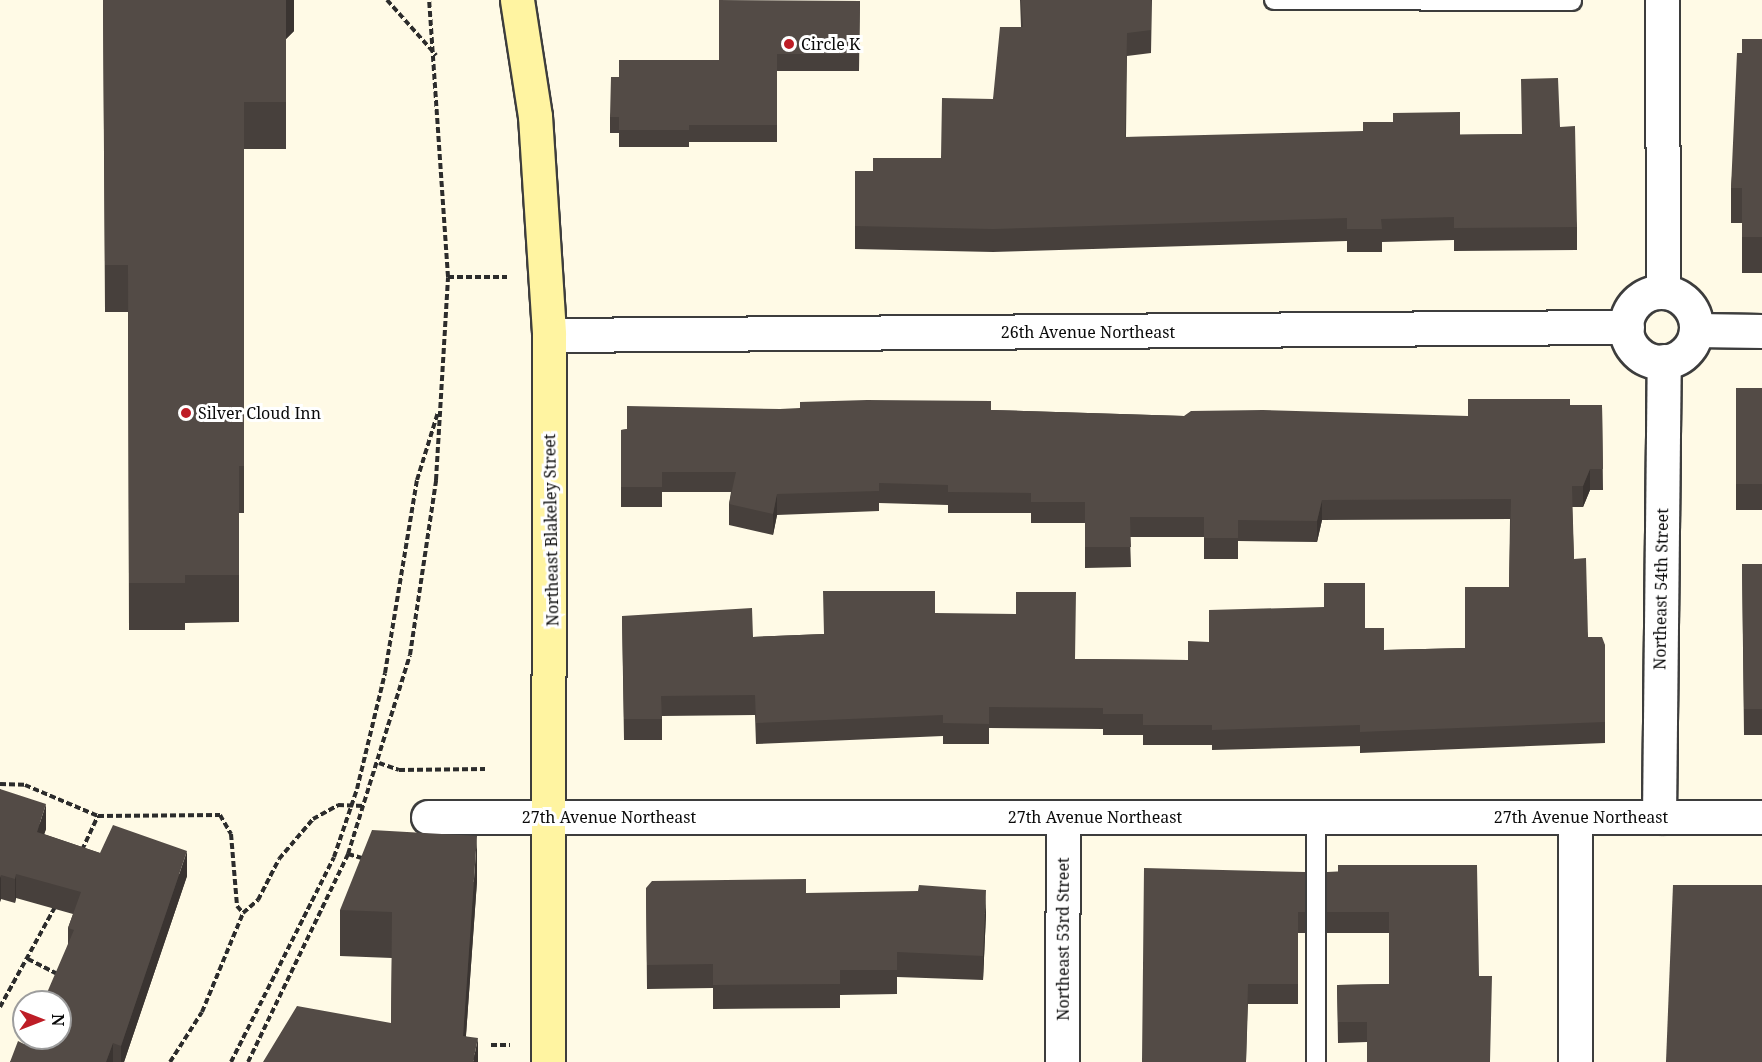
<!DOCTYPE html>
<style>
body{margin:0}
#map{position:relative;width:1762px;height:1062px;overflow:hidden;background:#fffae6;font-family:"Noto Serif",serif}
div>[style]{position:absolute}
.path>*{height:4px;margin-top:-2px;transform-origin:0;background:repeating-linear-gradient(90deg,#2c2c2c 0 6px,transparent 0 9px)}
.roads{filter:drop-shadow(2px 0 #3d3d3d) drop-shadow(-2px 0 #3d3d3d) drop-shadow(0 2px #3d3d3d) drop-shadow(0 -2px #3d3d3d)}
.lane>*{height:18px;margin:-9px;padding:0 9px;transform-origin:9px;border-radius:9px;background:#fff}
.street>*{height:33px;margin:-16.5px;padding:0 16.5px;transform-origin:16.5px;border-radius:16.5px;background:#fff}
.street>.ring{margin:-16.5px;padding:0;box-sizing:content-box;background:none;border:33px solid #fff;border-radius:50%}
.secondary>*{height:33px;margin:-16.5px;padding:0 16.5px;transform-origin:16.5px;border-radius:16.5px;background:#fff4a1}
.wall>*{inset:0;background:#47403c}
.shaded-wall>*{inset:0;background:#3a3431}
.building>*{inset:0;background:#534b46}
.dots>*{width:16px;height:16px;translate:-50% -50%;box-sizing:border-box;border:3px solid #fff;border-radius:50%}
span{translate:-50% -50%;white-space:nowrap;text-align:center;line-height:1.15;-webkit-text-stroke:6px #fff;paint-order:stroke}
.poi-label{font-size:16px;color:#0a0a0a}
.left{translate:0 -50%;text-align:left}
.street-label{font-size:16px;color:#0a0a0a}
.north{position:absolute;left:12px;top:990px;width:60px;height:60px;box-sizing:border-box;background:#fff;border:2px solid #9d9d9d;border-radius:50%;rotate:90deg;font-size:16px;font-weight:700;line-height:24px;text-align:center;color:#0a0a0a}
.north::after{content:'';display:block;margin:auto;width:21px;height:27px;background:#be1d26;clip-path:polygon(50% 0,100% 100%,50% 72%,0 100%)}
</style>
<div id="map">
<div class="path">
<i style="left:387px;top:0;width:74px;rotate:48.3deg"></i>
<i style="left:448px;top:277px;width:59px"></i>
<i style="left:379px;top:763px;width:21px;rotate:19deg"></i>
<i style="left:399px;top:770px;width:86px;rotate:-0.7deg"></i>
<i style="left:0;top:784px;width:25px;rotate:2deg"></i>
<i style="left:25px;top:785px;width:79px;rotate:23deg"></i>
<i style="left:82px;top:850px;width:38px;rotate:-65deg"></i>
<i style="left:98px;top:816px;width:122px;rotate:-0.5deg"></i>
<i style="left:220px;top:815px;width:22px;rotate:60deg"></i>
<i style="left:231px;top:834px;width:72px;rotate:85.2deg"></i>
<i style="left:237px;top:906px;width:9px;rotate:49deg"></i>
<i style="left:243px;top:913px;width:20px;rotate:-41deg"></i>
<i style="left:258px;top:900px;width:46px;rotate:-62.9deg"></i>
<i style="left:279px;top:859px;width:52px;rotate:-49.6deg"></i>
<i style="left:313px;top:819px;width:29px;rotate:-29deg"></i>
<i style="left:338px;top:805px;width:26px;rotate:2deg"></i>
<i style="left:348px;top:854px;width:18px;rotate:16deg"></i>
<i style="left:28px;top:959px;width:35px;rotate:27deg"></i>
<i style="left:0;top:1007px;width:116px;rotate:-61.2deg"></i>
<i style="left:491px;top:1045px;width:19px"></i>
<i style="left:170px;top:1062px;width:59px;rotate:-57.4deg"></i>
<i style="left:202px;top:1012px;width:107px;rotate:-67.5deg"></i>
<i style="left:231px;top:1062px;width:229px;rotate:-63.3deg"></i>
<i style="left:334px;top:857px;width:72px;rotate:-71.3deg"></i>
<i style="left:357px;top:789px;width:119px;rotate:-76.4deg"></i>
<i style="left:385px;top:673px;width:196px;rotate:-80.6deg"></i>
<i style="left:417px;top:480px;width:71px;rotate:-72.8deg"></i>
<i style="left:248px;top:1062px;width:231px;rotate:-64.3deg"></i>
<i style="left:348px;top:854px;width:208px;rotate:-72.7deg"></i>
<i style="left:410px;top:655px;width:177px;rotate:-81.5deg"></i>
<i style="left:436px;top:480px;width:203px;rotate:-86.6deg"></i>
<i style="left:448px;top:277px;width:278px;rotate:-93.9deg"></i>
</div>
<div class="roads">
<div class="lane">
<i style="left:1274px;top:0;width:298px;rotate:0.2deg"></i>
<i style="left:1316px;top:1062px;width:245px;rotate:-90deg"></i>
</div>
<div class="street">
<i style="left:1662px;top:0;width:292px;rotate:89.8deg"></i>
<i class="ring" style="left:1626px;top:292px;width:37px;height:37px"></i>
<i style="left:1696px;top:330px;width:66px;rotate:0.9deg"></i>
<i style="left:549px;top:335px;width:1078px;rotate:-0.43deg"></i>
<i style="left:428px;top:817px;width:1334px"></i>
<i style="left:1659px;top:817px;width:456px;rotate:-89.4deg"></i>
<i style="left:1062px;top:1062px;width:245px;rotate:-89.8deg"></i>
<i style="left:1575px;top:1062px;width:245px;rotate:-90deg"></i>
</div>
<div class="secondary">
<i style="left:517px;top:0;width:117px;rotate:81.2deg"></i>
<i style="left:535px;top:116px;width:219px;rotate:86.3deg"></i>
<i style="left:549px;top:335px;width:727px;rotate:90.08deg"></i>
</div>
</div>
<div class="wall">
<i style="clip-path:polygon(103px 0,294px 0,294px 31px,286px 39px,286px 149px,244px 149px,244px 513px,239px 513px,239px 622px,185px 623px,185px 630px,129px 630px,128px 312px,105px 312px)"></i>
<i style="clip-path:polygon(1020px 0,1152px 0,1151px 53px,1127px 56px,1126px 137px,1522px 134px,1560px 127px,1577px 227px,1577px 250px,1454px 251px,1454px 240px,1382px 242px,1382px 252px,1347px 252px,1347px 241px,993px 252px,855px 249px,855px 171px,873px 171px,941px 158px,993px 99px,1021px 27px)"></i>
<i style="clip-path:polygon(793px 1px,860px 1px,859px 71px,777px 71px,777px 142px,689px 142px,689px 147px,619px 147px,619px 133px,610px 133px,610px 117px,619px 77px,719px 60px)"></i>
<i style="clip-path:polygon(1762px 39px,1762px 273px,1742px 273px,1742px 223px,1731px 223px,1731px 188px,1742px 53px)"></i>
<i style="clip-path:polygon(1736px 388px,1762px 388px,1762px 510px,1736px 510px)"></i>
<i style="clip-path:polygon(1570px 405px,1602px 405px,1603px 490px,1590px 490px,1583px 507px,1572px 507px,1574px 559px,1588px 637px,1605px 645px,1605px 743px,1360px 753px,1360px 746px,1212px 750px,1212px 745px,1143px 745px,1143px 735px,1103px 735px,1103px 729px,989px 728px,989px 744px,943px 744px,943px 736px,756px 744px,755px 715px,662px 716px,662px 740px,624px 740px,622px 616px,753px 637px,824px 634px,935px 613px,1075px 659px,1188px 660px,1209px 642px,1365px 628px,1384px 650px,1465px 648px,1509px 587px,1510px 519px,1322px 520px,1317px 542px,1238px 541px,1238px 559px,1204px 559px,1204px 537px,1130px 537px,1131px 567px,1085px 568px,1085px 523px,1031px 523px,1031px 513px,948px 513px,948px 505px,879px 503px,879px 511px,777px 515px,773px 535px,729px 525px,729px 504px,731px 492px,662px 492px,662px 507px,621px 507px,621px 430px,780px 409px,991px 410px,1184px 416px,1468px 416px)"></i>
<i style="clip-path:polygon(1742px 564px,1762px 564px,1762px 744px,1762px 735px,1744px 735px)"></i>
<i style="clip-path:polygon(0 789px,46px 829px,44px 834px,100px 853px,187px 876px,124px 1062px,10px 1062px,24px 1044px,60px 1038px,68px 944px,68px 928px,73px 914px,16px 898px,15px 903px,1px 899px,0 902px)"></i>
<i style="clip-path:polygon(1477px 865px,1367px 1042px,1338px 1043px,1337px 985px,1389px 984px,1389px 933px,1327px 933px,1327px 872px)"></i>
<i style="clip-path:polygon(1305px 872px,1305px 933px,1298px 933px,1298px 1004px,1248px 1004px,1246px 1062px,1142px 1062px)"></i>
<i style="clip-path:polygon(477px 881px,466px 1036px,478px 1062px,391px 1023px,392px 958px,340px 956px,340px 910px)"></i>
<i style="clip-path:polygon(646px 888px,806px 893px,986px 914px,983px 980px,897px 977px,897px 994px,840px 995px,840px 1008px,713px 1009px,713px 988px,647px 989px)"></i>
</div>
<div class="shaded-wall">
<i style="clip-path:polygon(286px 0,294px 0,294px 31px,286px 39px)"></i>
<i style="clip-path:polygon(1590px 469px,1590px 490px,1583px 507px,1583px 486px)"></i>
<i style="clip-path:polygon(777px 494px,777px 515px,773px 535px,773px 514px)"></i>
<i style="clip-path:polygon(1322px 500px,1322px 520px,1317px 542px,1317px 521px)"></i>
<i style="clip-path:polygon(46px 804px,46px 829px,37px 856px,37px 832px)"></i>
<i style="clip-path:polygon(477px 836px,477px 881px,464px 1062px,463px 1036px)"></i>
<i style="clip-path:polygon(187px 851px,187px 876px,124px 1062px,121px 1062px,121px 1046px)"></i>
<i style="clip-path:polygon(16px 874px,16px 898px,15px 903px,15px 879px)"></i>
<i style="clip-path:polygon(1px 875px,1px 899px,0 902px,0 878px)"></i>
<i style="clip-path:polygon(986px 890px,986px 914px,983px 980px,983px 956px)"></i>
<i style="clip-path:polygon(478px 1038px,478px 1062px,473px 1062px)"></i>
<i style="clip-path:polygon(113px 1043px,113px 1062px,106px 1062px)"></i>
</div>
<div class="building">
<i style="clip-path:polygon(103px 0,286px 0,286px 102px,244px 102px,244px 466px,239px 466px,239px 575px,185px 575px,185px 583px,129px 583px,128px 265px,105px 265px)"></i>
<i style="clip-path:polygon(719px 0,860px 1px,859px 54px,777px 54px,777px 125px,689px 125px,689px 130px,619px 130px,619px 117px,610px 117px,611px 77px,619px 77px,619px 60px,719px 60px)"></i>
<i style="clip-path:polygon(1021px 0,1151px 0,1151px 30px,1127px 33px,1125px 137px,1363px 131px,1363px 122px,1393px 122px,1393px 113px,1460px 112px,1460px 135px,1522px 134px,1521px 79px,1558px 78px,1560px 127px,1575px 126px,1577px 227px,1454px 228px,1454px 217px,1381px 219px,1382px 229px,1347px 229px,1347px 218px,993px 229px,855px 226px,855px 171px,873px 171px,873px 158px,941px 158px,942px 98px,993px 99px,1000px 27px,1023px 27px)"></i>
<i style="clip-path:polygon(1742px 39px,1762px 39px,1762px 237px,1742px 237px,1742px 188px,1731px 188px,1737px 53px,1742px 53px)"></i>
<i style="clip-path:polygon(1736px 388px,1762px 388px,1762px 484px,1736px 484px)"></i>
<i style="clip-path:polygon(1468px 399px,1570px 399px,1570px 405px,1602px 405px,1603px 469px,1590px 469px,1583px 486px,1572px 486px,1574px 559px,1586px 558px,1588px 637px,1602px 637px,1605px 645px,1605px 722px,1360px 732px,1360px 725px,1212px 730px,1212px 725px,1143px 725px,1143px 714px,1103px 714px,1103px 708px,989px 707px,989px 724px,943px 723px,943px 715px,756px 723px,755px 695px,661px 696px,662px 719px,624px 719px,622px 616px,752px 608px,753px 637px,824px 634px,823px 591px,935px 591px,935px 613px,1016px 614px,1016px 592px,1076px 592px,1075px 659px,1188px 660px,1188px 641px,1209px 642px,1209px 610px,1324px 607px,1324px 583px,1365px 583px,1365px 628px,1384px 628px,1384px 650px,1465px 648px,1465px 587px,1509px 587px,1511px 499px,1322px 500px,1317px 521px,1238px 520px,1238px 538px,1204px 538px,1204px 517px,1130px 517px,1131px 547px,1085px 547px,1085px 502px,1031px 502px,1031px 493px,948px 492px,948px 485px,879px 483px,879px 491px,777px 494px,773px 514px,729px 504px,736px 472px,662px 472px,662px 487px,621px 487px,621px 430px,627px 429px,627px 406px,780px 409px,800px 408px,800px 402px,867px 400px,991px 401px,991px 410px,1184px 416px,1191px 411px,1263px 410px,1468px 416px)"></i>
<i style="clip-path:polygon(1742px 564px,1762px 564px,1762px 718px,1762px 709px,1744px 709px)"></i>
<i style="clip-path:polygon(0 789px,46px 804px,37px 832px,100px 853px,113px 825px,187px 851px,121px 1046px,113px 1043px,106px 1062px,10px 1062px,18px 1041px,24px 1044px,27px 1038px,60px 1038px,60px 1002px,43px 1002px,74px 930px,68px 928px,81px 892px,16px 874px,15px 879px,1px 875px,0 878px)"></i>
<i style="clip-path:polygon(372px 830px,477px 836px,463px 1036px,478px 1038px,473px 1062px,263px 1062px,297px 1006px,391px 1023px,392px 912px,340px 910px)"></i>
<i style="clip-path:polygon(1338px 865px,1477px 865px,1479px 976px,1492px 976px,1490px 1062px,1367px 1062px,1367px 1022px,1338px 1022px,1337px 985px,1389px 984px,1389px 912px,1327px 912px,1327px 872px,1338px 872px)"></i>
<i style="clip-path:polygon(1144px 868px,1305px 872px,1305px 912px,1298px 912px,1298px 984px,1248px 984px,1246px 1062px,1142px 1062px)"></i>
<i style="clip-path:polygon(806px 879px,806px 893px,918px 891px,919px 885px,986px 890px,983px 956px,897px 952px,897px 970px,840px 970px,840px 984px,713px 985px,713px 964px,647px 965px,646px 888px,652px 881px)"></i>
<i style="clip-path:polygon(1673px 885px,1762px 885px,1762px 1062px,1666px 1062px)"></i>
</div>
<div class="dots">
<i style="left:789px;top:44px;background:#be1d26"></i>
<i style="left:186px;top:413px;background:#be1d26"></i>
</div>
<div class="poi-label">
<span class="left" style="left:801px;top:44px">Circle K</span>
<span class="left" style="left:198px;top:413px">Silver Cloud Inn</span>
</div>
<div class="street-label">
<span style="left:1088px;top:332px">26th Avenue Northeast</span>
<span style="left:551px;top:530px;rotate:-91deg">Northeast Blakeley Street</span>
<span style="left:1661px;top:589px;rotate:-89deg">Northeast 54th Street</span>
<span style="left:609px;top:817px">27th Avenue Northeast</span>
<span style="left:1095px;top:817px">27th Avenue Northeast</span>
<span style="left:1581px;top:817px">27th Avenue Northeast</span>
<span style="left:1063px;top:939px;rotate:-90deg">Northeast 53rd Street</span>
</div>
<div class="north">N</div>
</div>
